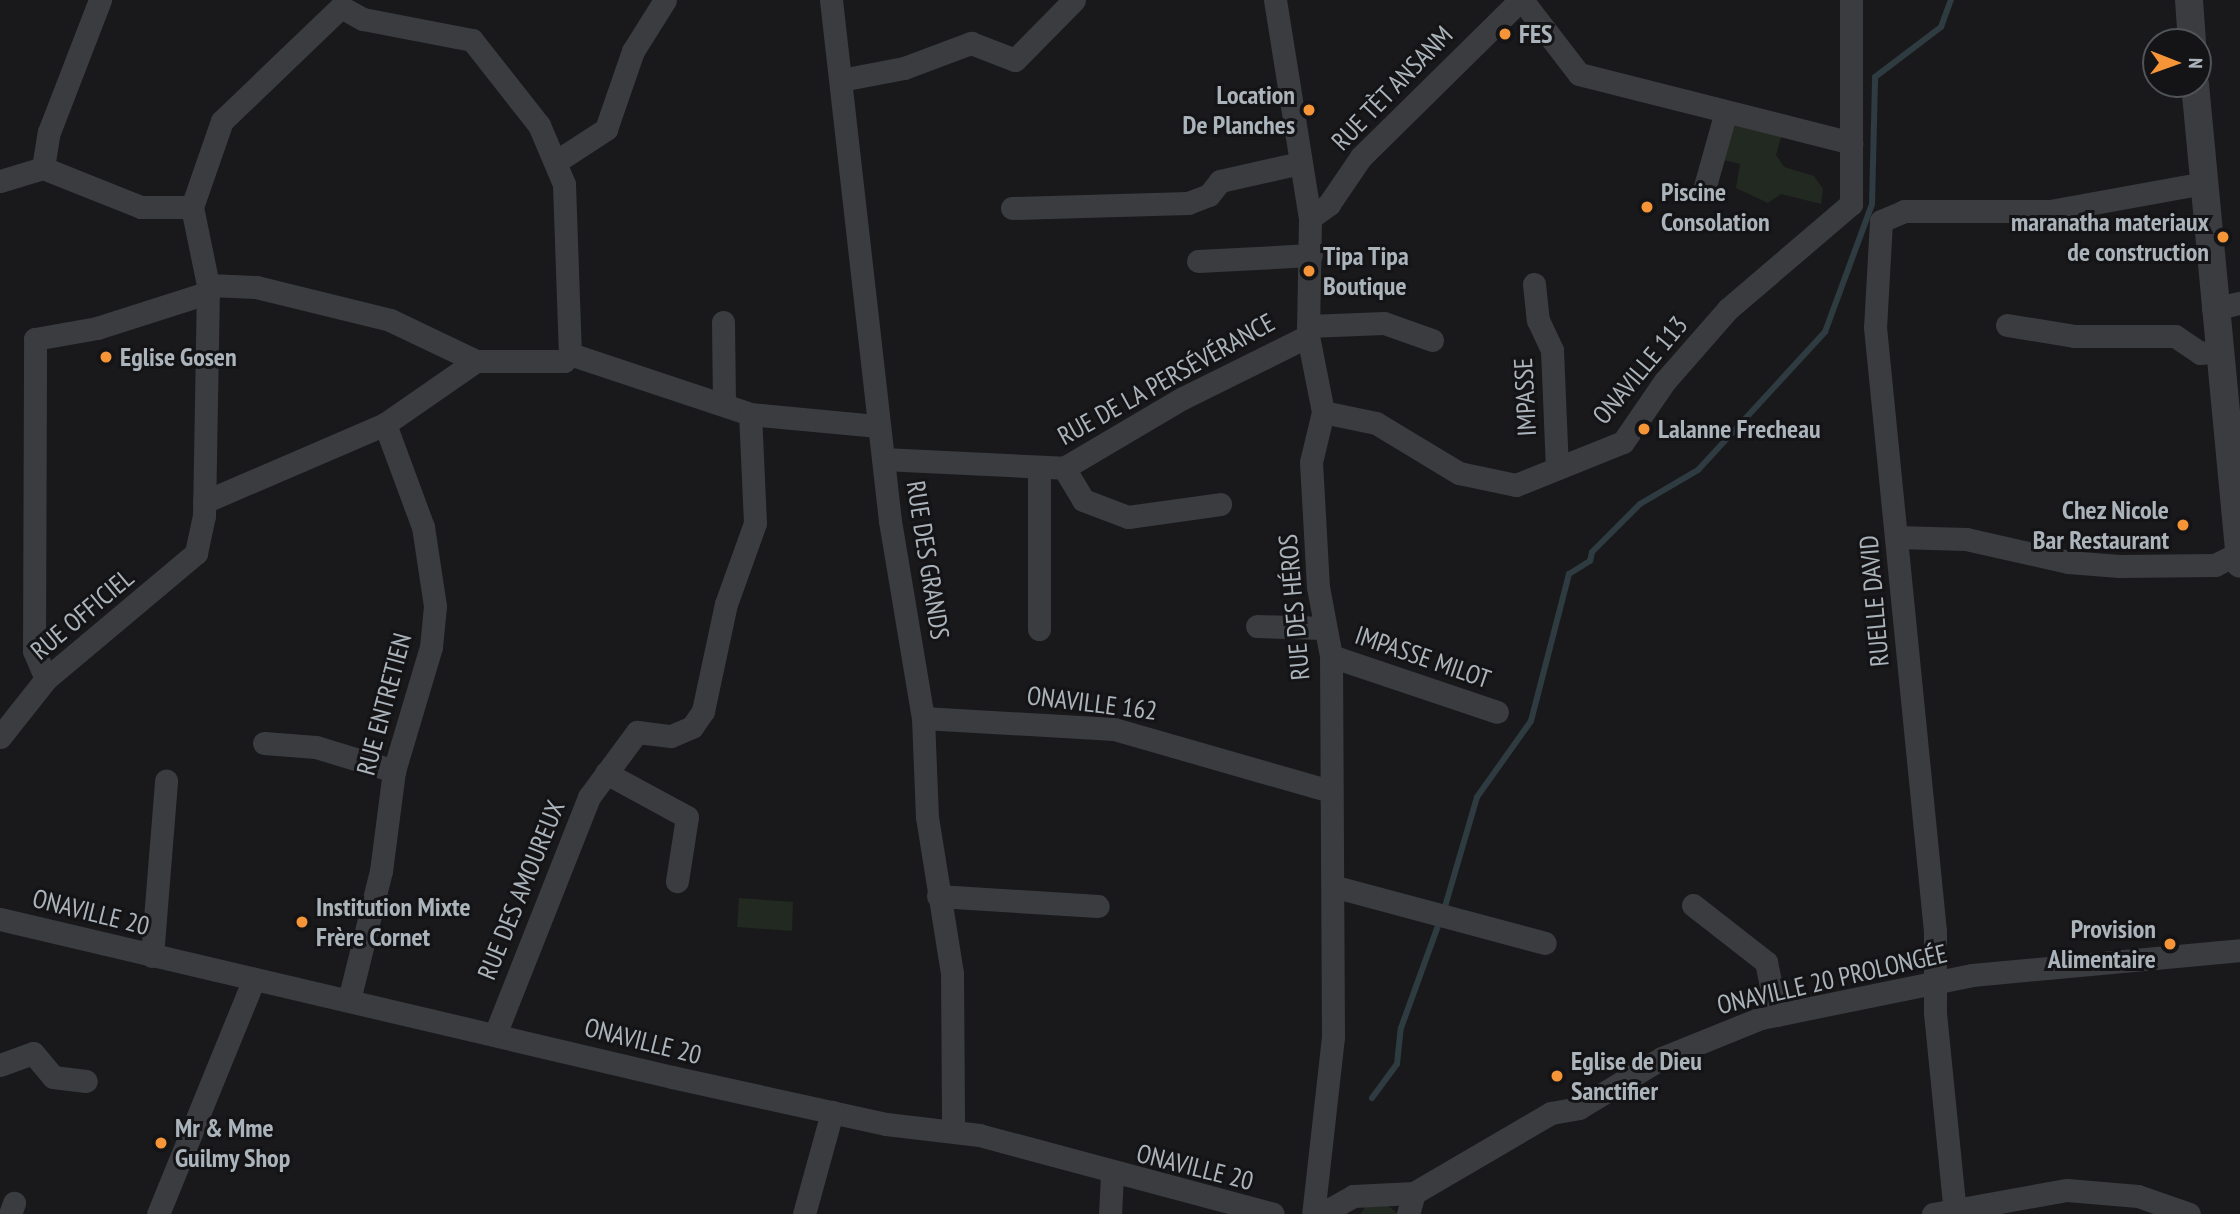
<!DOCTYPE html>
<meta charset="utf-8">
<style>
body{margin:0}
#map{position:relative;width:2240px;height:1214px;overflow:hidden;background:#19191b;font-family:"PT Sans Narrow",sans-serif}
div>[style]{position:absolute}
.green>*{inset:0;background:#212920}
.stream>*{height:6px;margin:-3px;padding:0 3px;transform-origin:3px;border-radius:3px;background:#2e3b40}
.minor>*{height:23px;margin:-11.5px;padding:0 11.5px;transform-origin:11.5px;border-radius:11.5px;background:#3a3c40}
.tertiary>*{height:28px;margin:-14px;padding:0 14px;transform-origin:14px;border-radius:14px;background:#3a3c40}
.dots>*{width:19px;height:19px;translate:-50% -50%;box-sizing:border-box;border:4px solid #141416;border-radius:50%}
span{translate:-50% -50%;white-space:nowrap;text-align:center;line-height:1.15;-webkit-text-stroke:6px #141416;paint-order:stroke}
.poi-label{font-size:26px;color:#abb3bb;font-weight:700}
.left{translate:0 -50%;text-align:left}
.right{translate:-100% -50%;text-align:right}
.street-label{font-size:26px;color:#abb3bb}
.north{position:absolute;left:2142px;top:28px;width:70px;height:70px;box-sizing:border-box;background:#141416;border:2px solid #505458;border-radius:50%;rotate:91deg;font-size:19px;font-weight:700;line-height:28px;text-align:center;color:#abb3bb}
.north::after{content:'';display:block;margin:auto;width:24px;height:32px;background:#f59537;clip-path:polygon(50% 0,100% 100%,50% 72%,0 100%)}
</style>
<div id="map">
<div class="green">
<i style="clip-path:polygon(1731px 122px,1782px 134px,1776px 155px,1784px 167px,1814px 176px,1823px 189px,1821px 204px,1781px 194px,1768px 203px,1736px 188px,1740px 164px,1716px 158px)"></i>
<i style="clip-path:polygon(739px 898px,793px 902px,792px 931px,737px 927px)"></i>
<i style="clip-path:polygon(1384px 1202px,1398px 1214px,1360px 1214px,1366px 1206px)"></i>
</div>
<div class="stream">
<i style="left:1444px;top:910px;width:118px;rotate:-73.7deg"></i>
<i style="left:1477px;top:797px;width:93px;rotate:-54.6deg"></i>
<i style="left:1531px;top:721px;width:152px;rotate:-75.5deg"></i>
<i style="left:1569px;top:574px;width:25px;rotate:-32deg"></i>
<i style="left:1590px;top:561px;width:9px;rotate:-77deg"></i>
<i style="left:1592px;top:552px;width:68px;rotate:-45deg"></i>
<i style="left:1640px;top:504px;width:67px;rotate:-30.4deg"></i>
<i style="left:1698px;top:470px;width:188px;rotate:-47.4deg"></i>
<i style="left:1825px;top:332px;width:136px;rotate:-69.8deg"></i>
<i style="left:1872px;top:204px;width:127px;rotate:-88.6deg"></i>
<i style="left:1875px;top:77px;width:83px;rotate:-37.1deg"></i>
<i style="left:1941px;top:27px;width:29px;rotate:-70deg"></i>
<i style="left:1372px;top:1098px;width:42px;rotate:-53.7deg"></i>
<i style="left:1397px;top:1064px;width:36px;rotate:-84deg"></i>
<i style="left:1401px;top:1028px;width:115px;rotate:-70.1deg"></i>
</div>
<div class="minor">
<i style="left:831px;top:0;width:524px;rotate:83.54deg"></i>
<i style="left:890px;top:521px;width:200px;rotate:80.5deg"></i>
<i style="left:923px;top:718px;width:99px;rotate:87.7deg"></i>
<i style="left:927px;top:817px;width:158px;rotate:80.9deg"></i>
<i style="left:952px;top:973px;width:157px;rotate:89.6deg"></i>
<i style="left:1275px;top:0;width:221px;rotate:80.9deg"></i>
<i style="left:1310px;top:218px;width:118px;rotate:91deg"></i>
<i style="left:1308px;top:336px;width:77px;rotate:78.8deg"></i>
<i style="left:1323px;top:412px;width:51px;rotate:103.5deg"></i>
<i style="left:1311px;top:462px;width:125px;rotate:86.8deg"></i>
<i style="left:1318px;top:587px;width:70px;rotate:79.3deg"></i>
<i style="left:1331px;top:656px;width:381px;rotate:89.7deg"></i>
<i style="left:1333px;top:1037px;width:178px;rotate:96.4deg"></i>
<i style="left:1522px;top:0;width:93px;rotate:52.4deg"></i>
<i style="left:1579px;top:74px;width:281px;rotate:14.2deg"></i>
<i style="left:841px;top:80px;width:64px;rotate:-10.8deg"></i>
<i style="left:904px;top:68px;width:72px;rotate:-20.5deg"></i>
<i style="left:971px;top:43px;width:47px;rotate:21.1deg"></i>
<i style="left:1015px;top:60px;width:84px;rotate:-45.5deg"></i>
<i style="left:557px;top:161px;width:59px;rotate:-33.1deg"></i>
<i style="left:606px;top:129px;width:83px;rotate:-70.9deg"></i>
<i style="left:633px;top:51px;width:60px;rotate:-57.9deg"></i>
<i style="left:43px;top:168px;width:36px;rotate:-81deg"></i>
<i style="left:49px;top:132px;width:142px;rotate:-68.9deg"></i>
<i style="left:0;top:181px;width:45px;rotate:-16.8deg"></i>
<i style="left:43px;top:168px;width:105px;rotate:21.7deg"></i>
<i style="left:141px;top:207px;width:51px"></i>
<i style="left:1705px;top:186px;width:74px;rotate:-74.3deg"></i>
<i style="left:1012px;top:208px;width:176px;rotate:-1.6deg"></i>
<i style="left:1188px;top:203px;width:22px;rotate:-21deg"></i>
<i style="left:1209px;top:195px;width:18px;rotate:-52deg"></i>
<i style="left:1220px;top:181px;width:82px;rotate:-12.7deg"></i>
<i style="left:1310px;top:218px;width:24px;rotate:-36deg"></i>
<i style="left:1329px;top:204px;width:57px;rotate:-55.8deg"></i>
<i style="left:1361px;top:157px;width:223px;rotate:-44.6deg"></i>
<i style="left:1881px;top:221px;width:106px;rotate:93.2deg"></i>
<i style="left:1875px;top:327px;width:607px;rotate:84.33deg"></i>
<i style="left:1935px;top:931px;width:82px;rotate:90deg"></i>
<i style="left:1935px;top:1013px;width:202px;rotate:84.3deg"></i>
<i style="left:1881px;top:221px;width:25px;rotate:-23deg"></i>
<i style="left:1904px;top:211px;width:146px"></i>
<i style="left:2050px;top:211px;width:151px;rotate:-10.3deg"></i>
<i style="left:1198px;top:261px;width:113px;rotate:-3deg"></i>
<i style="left:1534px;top:284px;width:36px;rotate:84deg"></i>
<i style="left:1538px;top:320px;width:33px;rotate:65deg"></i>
<i style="left:1552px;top:350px;width:118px;rotate:87.6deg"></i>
<i style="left:208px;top:285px;width:48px;rotate:2.4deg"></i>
<i style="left:256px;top:287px;width:138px;rotate:13.8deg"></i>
<i style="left:390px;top:320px;width:95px;rotate:25.5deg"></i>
<i style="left:2213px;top:309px;width:28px;rotate:-13deg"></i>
<i style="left:723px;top:322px;width:78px;rotate:89.3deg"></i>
<i style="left:2007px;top:325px;width:69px;rotate:9.2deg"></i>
<i style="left:2075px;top:336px;width:100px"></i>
<i style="left:2175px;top:336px;width:30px;rotate:34deg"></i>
<i style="left:2200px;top:353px;width:19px;rotate:-6deg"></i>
<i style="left:1308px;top:326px;width:76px;rotate:-2.3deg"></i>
<i style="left:1384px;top:323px;width:51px;rotate:19.5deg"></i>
<i style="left:1323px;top:412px;width:54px;rotate:11.7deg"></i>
<i style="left:1376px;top:423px;width:97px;rotate:31.1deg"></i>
<i style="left:1459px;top:473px;width:58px;rotate:11.9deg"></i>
<i style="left:1516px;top:485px;width:115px;rotate:-21.9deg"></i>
<i style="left:1623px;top:442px;width:74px;rotate:-55.5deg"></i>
<i style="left:1665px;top:381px;width:96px;rotate:-48.8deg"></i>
<i style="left:1728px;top:309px;width:162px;rotate:-40.5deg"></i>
<i style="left:1851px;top:204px;width:204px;rotate:-90deg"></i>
<i style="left:883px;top:459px;width:181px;rotate:2.8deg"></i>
<i style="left:1064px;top:468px;width:138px;rotate:-30.5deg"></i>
<i style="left:1183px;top:398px;width:140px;rotate:-26.4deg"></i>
<i style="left:1064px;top:468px;width:37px;rotate:59deg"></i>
<i style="left:1083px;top:500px;width:48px;rotate:20.7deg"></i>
<i style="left:1128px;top:517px;width:93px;rotate:-8deg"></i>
<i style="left:204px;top:502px;width:197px;rotate:-23.3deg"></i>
<i style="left:385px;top:424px;width:111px;rotate:-34.7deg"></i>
<i style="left:476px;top:361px;width:88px"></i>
<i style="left:564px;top:361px;width:9px;rotate:-49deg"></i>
<i style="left:1897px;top:537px;width:69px;rotate:1.7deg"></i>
<i style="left:1966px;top:539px;width:105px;rotate:12.7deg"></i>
<i style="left:2068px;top:562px;width:51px;rotate:4.5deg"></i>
<i style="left:2119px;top:566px;width:96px;rotate:-0.6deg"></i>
<i style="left:2215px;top:565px;width:27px;rotate:-27deg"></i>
<i style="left:1257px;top:626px;width:67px;rotate:1.7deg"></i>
<i style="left:1039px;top:629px;width:162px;rotate:-90deg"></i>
<i style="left:1331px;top:656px;width:175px;rotate:18.6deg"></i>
<i style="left:46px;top:679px;width:30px;rotate:-113deg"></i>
<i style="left:34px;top:651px;width:312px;rotate:-89.8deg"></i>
<i style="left:35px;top:339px;width:63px;rotate:-10.1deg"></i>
<i style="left:97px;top:328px;width:115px;rotate:-17.7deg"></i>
<i style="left:923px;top:718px;width:191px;rotate:3.3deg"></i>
<i style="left:1114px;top:729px;width:225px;rotate:16deg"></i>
<i style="left:0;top:737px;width:74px;rotate:-51.6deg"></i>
<i style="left:46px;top:679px;width:196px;rotate:-40deg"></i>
<i style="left:196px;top:553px;width:38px;rotate:-78deg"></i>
<i style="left:204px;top:516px;width:231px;rotate:-89deg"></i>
<i style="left:208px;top:285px;width:80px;rotate:-101.6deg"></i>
<i style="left:192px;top:207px;width:91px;rotate:-70.8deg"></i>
<i style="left:222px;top:121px;width:165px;rotate:-43.8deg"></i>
<i style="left:341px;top:7px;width:25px;rotate:29deg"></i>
<i style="left:363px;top:19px;width:111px;rotate:10.9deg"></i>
<i style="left:472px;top:40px;width:108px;rotate:51.8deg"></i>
<i style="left:539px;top:125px;width:64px;rotate:67deg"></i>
<i style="left:564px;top:184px;width:170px;rotate:88deg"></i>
<i style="left:570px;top:354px;width:190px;rotate:18.4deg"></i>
<i style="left:750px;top:414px;width:129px;rotate:5.4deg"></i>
<i style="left:264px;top:743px;width:52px;rotate:4.4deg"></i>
<i style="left:316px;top:747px;width:82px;rotate:17.1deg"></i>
<i style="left:606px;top:773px;width:92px;rotate:28.5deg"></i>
<i style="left:687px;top:817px;width:65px;rotate:98.9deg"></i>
<i style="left:1336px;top:887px;width:216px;rotate:15deg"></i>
<i style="left:938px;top:896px;width:160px;rotate:3.6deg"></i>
<i style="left:1693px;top:905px;width:93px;rotate:38deg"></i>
<i style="left:1766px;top:962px;width:54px;rotate:78.3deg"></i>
<i style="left:0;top:919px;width:690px;rotate:13.23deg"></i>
<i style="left:672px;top:1077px;width:219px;rotate:12.4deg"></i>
<i style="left:886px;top:1124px;width:94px;rotate:6.7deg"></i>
<i style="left:979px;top:1135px;width:304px;rotate:15deg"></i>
<i style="left:152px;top:956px;width:176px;rotate:-85.4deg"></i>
<i style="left:349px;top:1000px;width:133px;rotate:-76.1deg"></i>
<i style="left:381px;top:871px;width:101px;rotate:-82.6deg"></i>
<i style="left:394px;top:771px;width:129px;rotate:-73.4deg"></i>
<i style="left:431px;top:647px;width:41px;rotate:-84.4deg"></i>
<i style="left:435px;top:606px;width:80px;rotate:-98.6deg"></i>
<i style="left:423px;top:527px;width:110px;rotate:-110.3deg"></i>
<i style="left:496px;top:1032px;width:253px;rotate:-68.4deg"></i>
<i style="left:589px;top:797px;width:81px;rotate:-53.6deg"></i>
<i style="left:637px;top:732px;width:34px;rotate:7deg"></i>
<i style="left:671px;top:736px;width:23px;rotate:-23deg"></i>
<i style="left:692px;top:727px;width:19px;rotate:-55deg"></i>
<i style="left:703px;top:711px;width:109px;rotate:-77.9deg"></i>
<i style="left:726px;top:604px;width:86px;rotate:-70.3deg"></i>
<i style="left:755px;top:523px;width:109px;rotate:-92.6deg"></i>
<i style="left:0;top:1065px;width:35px;rotate:-20deg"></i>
<i style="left:33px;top:1053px;width:31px;rotate:50deg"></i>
<i style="left:53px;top:1077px;width:33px;rotate:7deg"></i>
<i style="left:10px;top:1214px;width:12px;rotate:-70deg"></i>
<i style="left:158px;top:1214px;width:254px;rotate:-67.8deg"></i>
<i style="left:804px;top:1214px;width:106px;rotate:-74.6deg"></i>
<i style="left:1110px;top:1214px;width:38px;rotate:-87deg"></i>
<i style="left:1321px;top:1214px;width:37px;rotate:-29deg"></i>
<i style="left:1353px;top:1196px;width:61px;rotate:-2.8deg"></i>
<i style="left:1408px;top:1214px;width:22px;rotate:-74deg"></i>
<i style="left:1414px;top:1193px;width:159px;rotate:-30.3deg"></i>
<i style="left:1551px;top:1113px;width:28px;rotate:-10deg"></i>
<i style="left:1579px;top:1108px;width:97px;rotate:-31.1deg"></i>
<i style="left:1662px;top:1058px;width:107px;rotate:-22deg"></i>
<i style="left:1761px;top:1018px;width:215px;rotate:-11.5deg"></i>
<i style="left:1972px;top:975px;width:269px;rotate:-5.3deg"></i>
<i style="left:1933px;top:1214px;width:136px;rotate:-10.2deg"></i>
<i style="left:2067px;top:1190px;width:71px;rotate:4.8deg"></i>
<i style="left:2138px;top:1196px;width:54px;rotate:19.4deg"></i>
</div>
<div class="tertiary">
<i style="left:2189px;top:0;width:42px;rotate:85.9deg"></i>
<i style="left:2195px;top:84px;width:482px;rotate:84.6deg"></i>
</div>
<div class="dots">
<i style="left:1505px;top:34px;background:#f59537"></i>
<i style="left:1309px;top:110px;background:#f59537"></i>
<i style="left:1647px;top:207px;background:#f59537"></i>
<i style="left:2223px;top:237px;background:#f59537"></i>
<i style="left:1309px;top:271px;background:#f59537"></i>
<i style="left:106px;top:357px;background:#f59537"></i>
<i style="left:1644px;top:429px;background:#f59537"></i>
<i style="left:2183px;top:525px;background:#f59537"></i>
<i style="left:302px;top:922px;background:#f59537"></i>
<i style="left:2170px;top:944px;background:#f59537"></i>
<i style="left:1557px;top:1076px;background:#f59537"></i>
<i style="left:161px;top:1143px;background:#f59537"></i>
</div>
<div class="poi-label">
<span class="left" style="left:1519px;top:34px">FES</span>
<span class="right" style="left:1295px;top:110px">Location<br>De Planches</span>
<span class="left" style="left:1661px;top:207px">Piscine<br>Consolation</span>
<span class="right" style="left:2209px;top:237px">maranatha materiaux<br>de construction</span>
<span class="left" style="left:1323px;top:271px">Tipa Tipa<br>Boutique</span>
<span class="left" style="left:120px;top:357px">Eglise Gosen</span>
<span class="left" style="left:1658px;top:429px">Lalanne Frecheau</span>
<span class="right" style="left:2169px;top:525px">Chez Nicole<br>Bar Restaurant</span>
<span class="left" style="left:316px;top:922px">Institution Mixte<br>Frère Cornet</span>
<span class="right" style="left:2156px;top:944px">Provision<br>Alimentaire</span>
<span class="left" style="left:1571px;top:1076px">Eglise de Dieu<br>Sanctifier</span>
<span class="left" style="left:175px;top:1143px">Mr &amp; Mme<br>Guilmy Shop</span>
</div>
<div class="street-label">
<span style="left:1392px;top:88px;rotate:-46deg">RUE TÈT ANSANM</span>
<span style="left:1640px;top:370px;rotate:-50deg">ONAVILLE 113</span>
<span style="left:1166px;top:379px;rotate:-29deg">RUE DE LA PERSÉVÉRANCE</span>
<span style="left:1525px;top:397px;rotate:-93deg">IMPASSE</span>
<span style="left:928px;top:560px;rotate:81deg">RUE DES GRANDS</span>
<span style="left:1874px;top:601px;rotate:-95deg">RUELLE DAVID</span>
<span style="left:1294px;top:607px;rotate:-95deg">RUE DES HÉROS</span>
<span style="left:82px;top:614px;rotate:-40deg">RUE OFFICIEL</span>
<span style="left:1423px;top:657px;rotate:19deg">IMPASSE MILOT</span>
<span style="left:1092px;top:703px;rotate:7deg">ONAVILLE 162</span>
<span style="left:384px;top:704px;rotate:-75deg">RUE ENTRETIEN</span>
<span style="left:521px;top:890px;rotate:-68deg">RUE DES AMOUREUX</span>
<span style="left:91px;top:912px;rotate:14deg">ONAVILLE 20</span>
<span style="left:1832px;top:979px;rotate:-13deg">ONAVILLE 20 PROLONGÉE</span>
<span style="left:643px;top:1041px;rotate:14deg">ONAVILLE 20</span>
<span style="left:1195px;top:1167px;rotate:14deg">ONAVILLE 20</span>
</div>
<div class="north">N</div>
</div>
